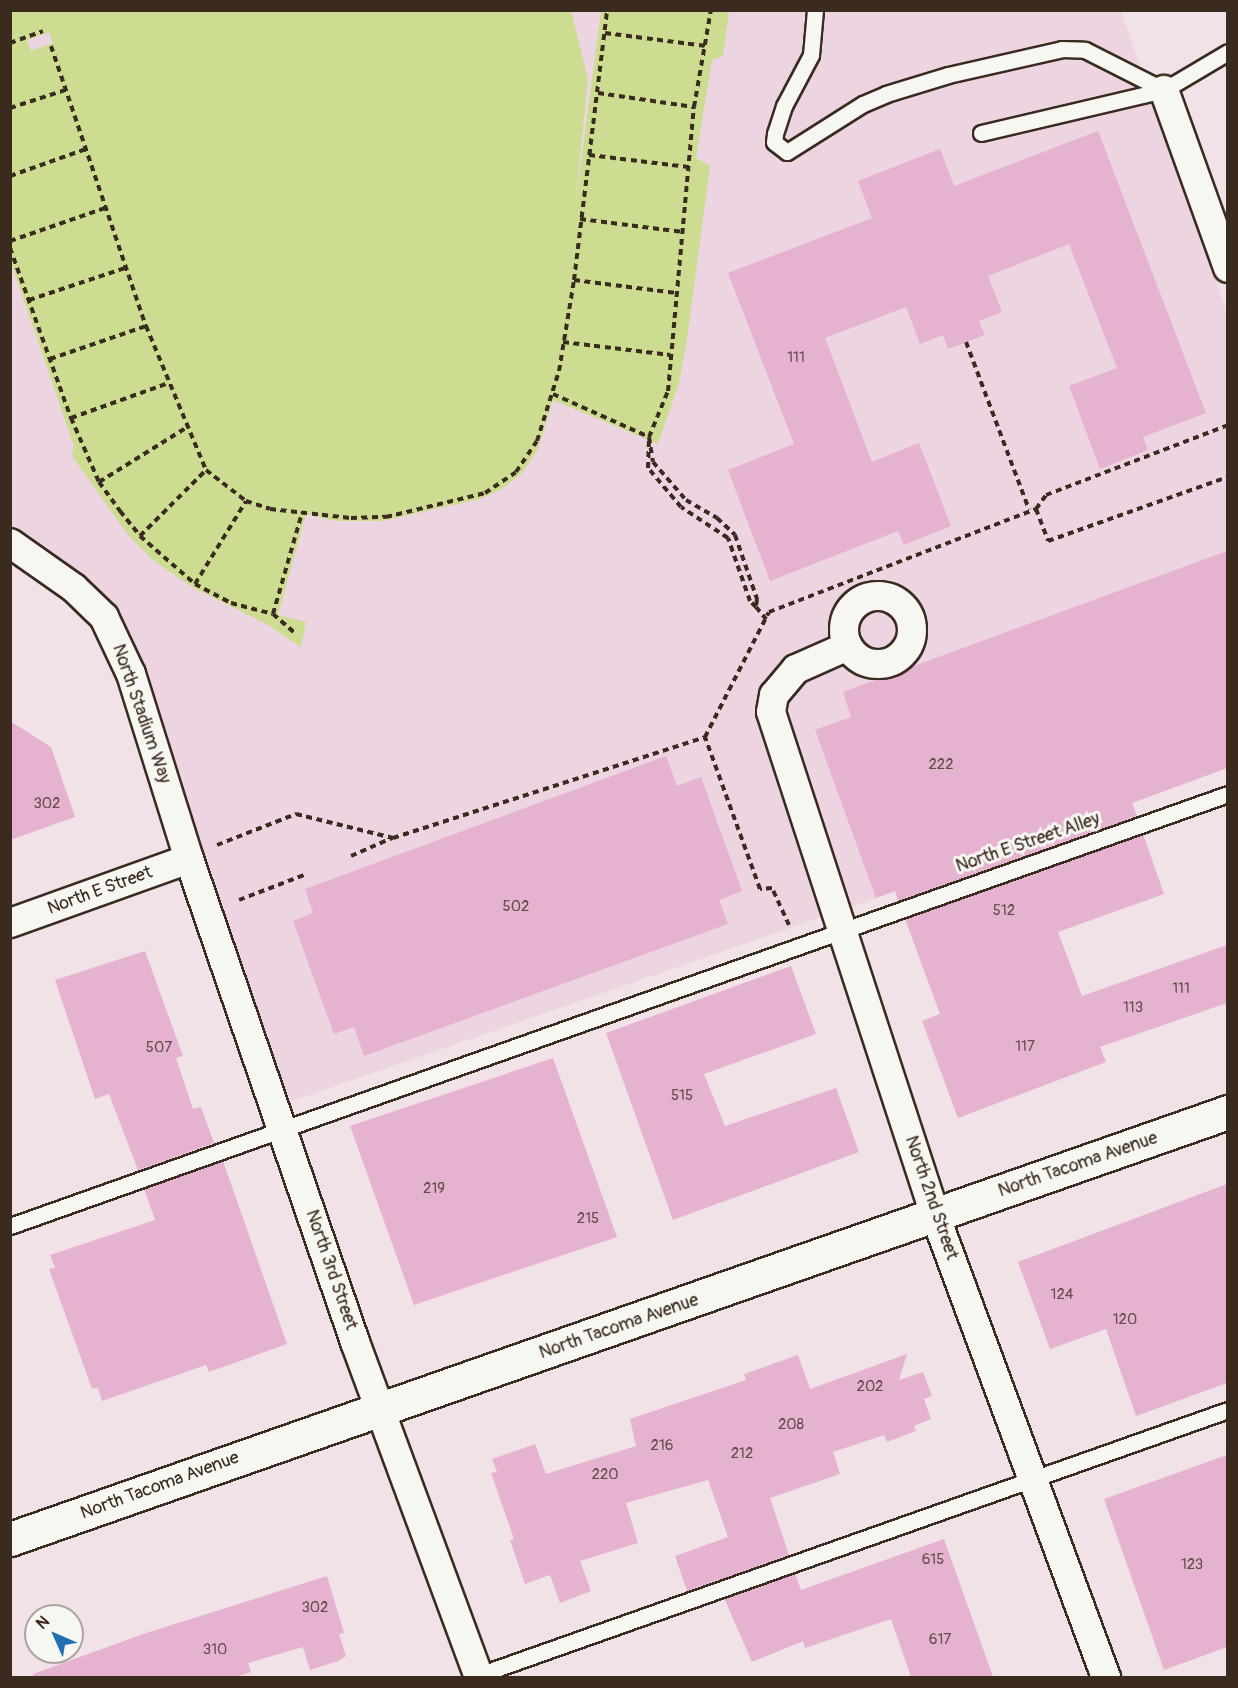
<!DOCTYPE html>
<style>
body{margin:0}
#map{position:relative;width:1238px;height:1688px;overflow:hidden;background:#f1e2e8;font-family:Pangolin,sans-serif}
div>[style]{position:absolute}
.built>*{inset:0;background:#edd4e1}
.green>*{inset:0;background:#ccdc90}
.building>*{inset:0;background:#e5b2d0}
.path>*{height:4px;margin-top:-2px;transform-origin:0;background:repeating-linear-gradient(90deg,#3b2a1e 0 6px,transparent 0 10.5px)}
.roads{filter:drop-shadow(2px 0 #3b2a1e) drop-shadow(-2px 0 #3b2a1e) drop-shadow(0 2px #3b2a1e) drop-shadow(0 -2px #3b2a1e)}
.lane>*{height:15px;margin:-7.5px;padding:0 7.5px;transform-origin:7.5px;border-radius:7.5px;background:#f6f6f2}
.street>*{height:28px;margin:-14px;padding:0 14px;transform-origin:14px;border-radius:14px;background:#f6f6f2}
.street>.ring{margin:-14px;padding:0;box-sizing:content-box;background:none;border:28px solid #f6f6f2;border-radius:50%}
.secondary>*{height:33px;margin:-16.5px;padding:0 16.5px;transform-origin:16.5px;border-radius:16.5px;background:#f6f6f2}
span{translate:-50% -50%;white-space:nowrap;text-align:center;line-height:1.15;-webkit-text-stroke:6px #f6f6f2;paint-order:stroke}
.number-label{font-size:15px;color:#664c4a}
.number-label span{-webkit-text-stroke-width:0}
.street-label{font-size:18px;color:#3b2a1e}
.frame{position:absolute;inset:0;border:12px solid #3b2a1e;pointer-events:none}
.north{position:absolute;left:24px;top:1604px;width:60px;height:60px;box-sizing:border-box;background:#f6f6f2;border:2px solid #aba49d;border-radius:50%;rotate:315deg;font-size:16px;font-weight:700;line-height:24px;text-align:center;color:#3b2a1e}
.north::after{content:'';display:block;margin:auto;width:21px;height:27px;background:#1f6fb2;clip-path:polygon(50% 0,100% 100%,50% 72%,0 100%)}
</style>
<div id="map">
<div class="built">
<i style="clip-path:polygon(10px 11px,1121px 11px,1227px 313px,1227px 768px,876px 898px,275px 1107px,117px 641px,11px 543px)"></i>
</div>
<div class="green">
<i style="clip-path:polygon(evenodd,10px 11px,571px 11px,588px 79px,575px 209px,601px 11px,729px 11px,723px 56px,712px 60px,696px 158px,710px 166px,687px 339px,679px 383px,658px 444px,553px 400px,538px 449px,523px 472px,502px 489px,480px 499px,382px 521px,335px 521px,306px 514px,278px 615px,306px 622px,301px 647px,268px 625px,192px 587px,153px 560px,129px 536px,72px 456px,74px 446px,11px 263px,10px 11px,49px 32px,53px 43px,31px 51px,27px 40px,49px 32px)"></i>
</div>
<div class="building">
<i style="clip-path:polygon(1098px 131px,1206px 413px,1143px 437px,1148px 450px,1100px 469px,1069px 386px,1117px 368px,1069px 244px,988px 276px,1002px 312px,979px 321px,985px 335px,948px 349px,943px 335px,920px 344px,906px 307px,825px 338px,872px 462px,919px 443px,951px 526px,904px 545px,898px 531px,770px 581px,728px 470px,794px 444px,728px 273px,872px 218px,858px 181px,940px 149px,954px 186px)"></i>
<i style="clip-path:polygon(1227px 551px,1227px 768px,1132px 803px,1137px 816px,898px 901px,895px 891px,876px 898px,815px 730px,851px 717px,843px 692px)"></i>
<i style="clip-path:polygon(10px 721px,51px 747px,75px 817px,10px 840px)"></i>
<i style="clip-path:polygon(666px 756px,677px 786px,701px 777px,742px 891px,719px 900px,728px 924px,364px 1056px,354px 1027px,334px 1034px,293px 921px,313px 913px,305px 889px)"></i>
<i style="clip-path:polygon(1143px 834px,1164px 894px,1058px 932px,1082px 996px,1227px 945px,1227px 1003px,1100px 1047px,1106px 1062px,958px 1118px,922px 1021px,940px 1014px,905px 919px)"></i>
<i style="clip-path:polygon(145px 951px,183px 1056px,176px 1058px,193px 1109px,201px 1107px,214px 1143px,138px 1170px,109px 1094px,95px 1099px,55px 980px)"></i>
<i style="clip-path:polygon(791px 966px,816px 1034px,704px 1074px,725px 1126px,836px 1088px,859px 1152px,673px 1220px,606px 1033px)"></i>
<i style="clip-path:polygon(553px 1058px,617px 1237px,414px 1305px,350px 1126px)"></i>
<i style="clip-path:polygon(223px 1161px,287px 1344px,209px 1372px,206px 1365px,102px 1401px,98px 1388px,92px 1389px,49px 1269px,55px 1268px,50px 1255px,155px 1220px,144px 1189px)"></i>
<i style="clip-path:polygon(1227px 1184px,1227px 1383px,1136px 1416px,1106px 1329px,1050px 1349px,1018px 1262px)"></i>
<i style="clip-path:polygon(907px 1354px,899px 1380px,923px 1372px,932px 1396px,924px 1399px,931px 1419px,914px 1426px,916px 1431px,887px 1442px,884px 1435px,833px 1452px,840px 1474px,770px 1498px,789px 1555px,687px 1591px,675px 1556px,728px 1537px,708px 1480px,626px 1503px,638px 1543px,580px 1561px,591px 1591px,560px 1603px,550px 1575px,525px 1584px,510px 1540px,514px 1539px,491px 1473px,497px 1472px,492px 1459px,535px 1444px,546px 1474px,636px 1446px,630px 1419px,746px 1380px,744px 1374px,798px 1355px,810px 1389px)"></i>
<i style="clip-path:polygon(1227px 1455px,1227px 1647px,1164px 1670px,1104px 1499px)"></i>
<i style="clip-path:polygon(944px 1539px,993px 1677px,911px 1677px,891px 1619px,805px 1648px,803px 1641px,752px 1662px,724px 1598px,795px 1573px,801px 1590px)"></i>
<i style="clip-path:polygon(327px 1576px,344px 1633px,339px 1634px,346px 1656px,338px 1661px,310px 1670px,303px 1647px,248px 1663px,251px 1672px,236px 1677px,34px 1677px,33px 1674px,143px 1634px)"></i>
</div>
<div class="path">
<i style="left:605px;top:33px;width:102px;rotate:7.3deg"></i>
<i style="left:10px;top:43px;width:35px;rotate:-20deg"></i>
<i style="left:51px;top:46px;width:296px;rotate:71.3deg"></i>
<i style="left:146px;top:326px;width:156px;rotate:67.4deg"></i>
<i style="left:206px;top:470px;width:51px;rotate:37.8deg"></i>
<i style="left:246px;top:501px;width:25px;rotate:18deg"></i>
<i style="left:270px;top:509px;width:81px;rotate:6.3deg"></i>
<i style="left:351px;top:518px;width:35px;rotate:-2deg"></i>
<i style="left:386px;top:517px;width:102px;rotate:-13.6deg"></i>
<i style="left:485px;top:493px;width:37px;rotate:-34deg"></i>
<i style="left:516px;top:472px;width:37px;rotate:-56deg"></i>
<i style="left:537px;top:441px;width:73px;rotate:-72.6deg"></i>
<i style="left:559px;top:371px;width:92px;rotate:-80.6deg"></i>
<i style="left:574px;top:280px;width:272px;rotate:-83deg"></i>
<i style="left:598px;top:93px;width:97px;rotate:8.3deg"></i>
<i style="left:10px;top:108px;width:61px;rotate:-18.1deg"></i>
<i style="left:589px;top:155px;width:100px;rotate:6.9deg"></i>
<i style="left:10px;top:176px;width:81px;rotate:-19.6deg"></i>
<i style="left:580px;top:219px;width:104px;rotate:7.2deg"></i>
<i style="left:10px;top:241px;width:104px;rotate:-19.1deg"></i>
<i style="left:10px;top:248px;width:181px;rotate:70.3deg"></i>
<i style="left:71px;top:418px;width:70px;rotate:66.4deg"></i>
<i style="left:99px;top:482px;width:36px;rotate:54deg"></i>
<i style="left:120px;top:511px;width:32px;rotate:51deg"></i>
<i style="left:140px;top:536px;width:73px;rotate:41.1deg"></i>
<i style="left:195px;top:584px;width:41px;rotate:27.8deg"></i>
<i style="left:231px;top:603px;width:43px;rotate:14.7deg"></i>
<i style="left:273px;top:614px;width:28px;rotate:41deg"></i>
<i style="left:574px;top:280px;width:103px;rotate:7.3deg"></i>
<i style="left:29px;top:300px;width:104px;rotate:-18.4deg"></i>
<i style="left:563px;top:342px;width:108px;rotate:6.9deg"></i>
<i style="left:966px;top:342px;width:179px;rotate:69.4deg"></i>
<i style="left:50px;top:359px;width:102px;rotate:-19deg"></i>
<i style="left:553px;top:394px;width:105px;rotate:24.1deg"></i>
<i style="left:649px;top:437px;width:50px;rotate:-67.6deg"></i>
<i style="left:668px;top:391px;width:285px;rotate:-84.8deg"></i>
<i style="left:694px;top:107px;width:98px;rotate:-80.1deg"></i>
<i style="left:71px;top:418px;width:104px;rotate:-19.7deg"></i>
<i style="left:649px;top:437px;width:25px;rotate:81deg"></i>
<i style="left:653px;top:462px;width:50px;rotate:49deg"></i>
<i style="left:686px;top:500px;width:36px;rotate:30deg"></i>
<i style="left:717px;top:518px;width:25px;rotate:43deg"></i>
<i style="left:735px;top:535px;width:68px;rotate:71deg"></i>
<i style="left:757px;top:599px;width:8px;rotate:97deg"></i>
<i style="left:756px;top:607px;width:8px;rotate:-135deg"></i>
<i style="left:750px;top:601px;width:67px;rotate:-109.2deg"></i>
<i style="left:728px;top:538px;width:56px;rotate:-146.6deg"></i>
<i style="left:681px;top:507px;width:51px;rotate:-130.2deg"></i>
<i style="left:648px;top:468px;width:31px;rotate:-88deg"></i>
<i style="left:99px;top:482px;width:106px;rotate:-31.9deg"></i>
<i style="left:1036px;top:509px;width:34px;rotate:69deg"></i>
<i style="left:1048px;top:541px;width:191px;rotate:-19.6deg"></i>
<i style="left:140px;top:536px;width:93px;rotate:-45deg"></i>
<i style="left:195px;top:584px;width:97px;rotate:-58.4deg"></i>
<i style="left:756px;top:607px;width:16px;rotate:50deg"></i>
<i style="left:273px;top:614px;width:105px;rotate:-74deg"></i>
<i style="left:217px;top:845px;width:85px;rotate:-21.4deg"></i>
<i style="left:296px;top:814px;width:100px;rotate:13.9deg"></i>
<i style="left:393px;top:838px;width:328px;rotate:-17.9deg"></i>
<i style="left:351px;top:856px;width:45px;rotate:-23.7deg"></i>
<i style="left:239px;top:900px;width:70px;rotate:-21deg"></i>
<i style="left:789px;top:925px;width:41px;rotate:-114.7deg"></i>
<i style="left:772px;top:888px;width:12px;rotate:175deg"></i>
<i style="left:760px;top:889px;width:162px;rotate:-109.9deg"></i>
<i style="left:705px;top:737px;width:140px;rotate:-62.9deg"></i>
<i style="left:769px;top:612px;width:286px;rotate:-21.1deg"></i>
<i style="left:1036px;top:509px;width:17px;rotate:-54deg"></i>
<i style="left:1046px;top:495px;width:195px;rotate:-21deg"></i>
</div>
<div class="roads">
<div class="lane">
<i style="left:815px;top:10px;width:45px;rotate:95.1deg"></i>
<i style="left:811px;top:55px;width:58px;rotate:117.9deg"></i>
<i style="left:784px;top:106px;width:29px;rotate:108deg"></i>
<i style="left:775px;top:134px;width:8px;rotate:97deg"></i>
<i style="left:774px;top:142px;width:16px;rotate:38deg"></i>
<i style="left:787px;top:152px;width:90px;rotate:-32.3deg"></i>
<i style="left:863px;top:104px;width:25px;rotate:-23deg"></i>
<i style="left:886px;top:94px;width:65px;rotate:-17deg"></i>
<i style="left:948px;top:75px;width:117px;rotate:-12.8deg"></i>
<i style="left:1062px;top:49px;width:23px;rotate:2deg"></i>
<i style="left:1085px;top:50px;width:89px;rotate:26.9deg"></i>
<i style="left:981px;top:133px;width:188px;rotate:-13.2deg"></i>
<i style="left:1164px;top:90px;width:74px;rotate:-30.7deg"></i>
<i style="left:10px;top:1226px;width:1292px;rotate:-19.53deg"></i>
<i style="left:473px;top:1677px;width:801px;rotate:-19.48deg"></i>
</div>
<div class="street">
<i style="left:1164px;top:90px;width:189px;rotate:70.2deg"></i>
<i style="left:10px;top:543px;width:78px;rotate:35.1deg"></i>
<i style="left:74px;top:588px;width:42px;rotate:44deg"></i>
<i style="left:104px;top:617px;width:63px;rotate:64.7deg"></i>
<i style="left:131px;top:674px;width:194px;rotate:72.6deg"></i>
<i style="left:189px;top:859px;width:511px;rotate:71.03deg"></i>
<i style="left:355px;top:1342px;width:358px;rotate:69.7deg"></i>
<i class="ring" style="left:844px;top:596px;width:40px;height:40px"></i>
<i style="left:848px;top:646px;width:57px;rotate:156.1deg"></i>
<i style="left:796px;top:669px;width:34px;rotate:130deg"></i>
<i style="left:774px;top:695px;width:17px;rotate:100deg"></i>
<i style="left:771px;top:712px;width:529px;rotate:71.94deg"></i>
<i style="left:935px;top:1215px;width:494px;rotate:69.7deg"></i>
<i style="left:10px;top:923px;width:190px;rotate:-19.7deg"></i>
</div>
<div class="secondary">
<i style="left:10px;top:1539px;width:1291px;rotate:-19.32deg"></i>
</div>
</div>
<div class="number-label">
<span style="left:796px;top:358px">111</span>
<span style="left:941px;top:765px">222</span>
<span style="left:47px;top:804px">302</span>
<span style="left:516px;top:907px">502</span>
<span style="left:1004px;top:911px">512</span>
<span style="left:1181px;top:989px">111</span>
<span style="left:1133px;top:1008px">113</span>
<span style="left:1025px;top:1047px">117</span>
<span style="left:159px;top:1048px">507</span>
<span style="left:682px;top:1096px">515</span>
<span style="left:434px;top:1189px">219</span>
<span style="left:588px;top:1219px">215</span>
<span style="left:1062px;top:1295px">124</span>
<span style="left:1125px;top:1320px">120</span>
<span style="left:870px;top:1387px">202</span>
<span style="left:791px;top:1425px">208</span>
<span style="left:662px;top:1446px">216</span>
<span style="left:742px;top:1454px">212</span>
<span style="left:605px;top:1475px">220</span>
<span style="left:933px;top:1560px">615</span>
<span style="left:1192px;top:1565px">123</span>
<span style="left:315px;top:1608px">302</span>
<span style="left:940px;top:1640px">617</span>
<span style="left:215px;top:1650px">310</span>
</div>
<div class="street-label">
<span style="left:141px;top:714px;rotate:71deg">North Stadium Way</span>
<span style="left:1028px;top:843px;rotate:-19deg">North E Street Alley</span>
<span style="left:100px;top:891px;rotate:-20deg">North E Street</span>
<span style="left:1078px;top:1165px;rotate:-19deg">North Tacoma Avenue</span>
<span style="left:931px;top:1198px;rotate:71deg">North 2nd Street</span>
<span style="left:331px;top:1270px;rotate:71deg">North 3rd Street</span>
<span style="left:619px;top:1327px;rotate:-19deg">North Tacoma Avenue</span>
<span style="left:160px;top:1486px;rotate:-20deg">North Tacoma Avenue</span>
</div>
<div class="frame"></div>
<div class="north">N</div>
</div>
